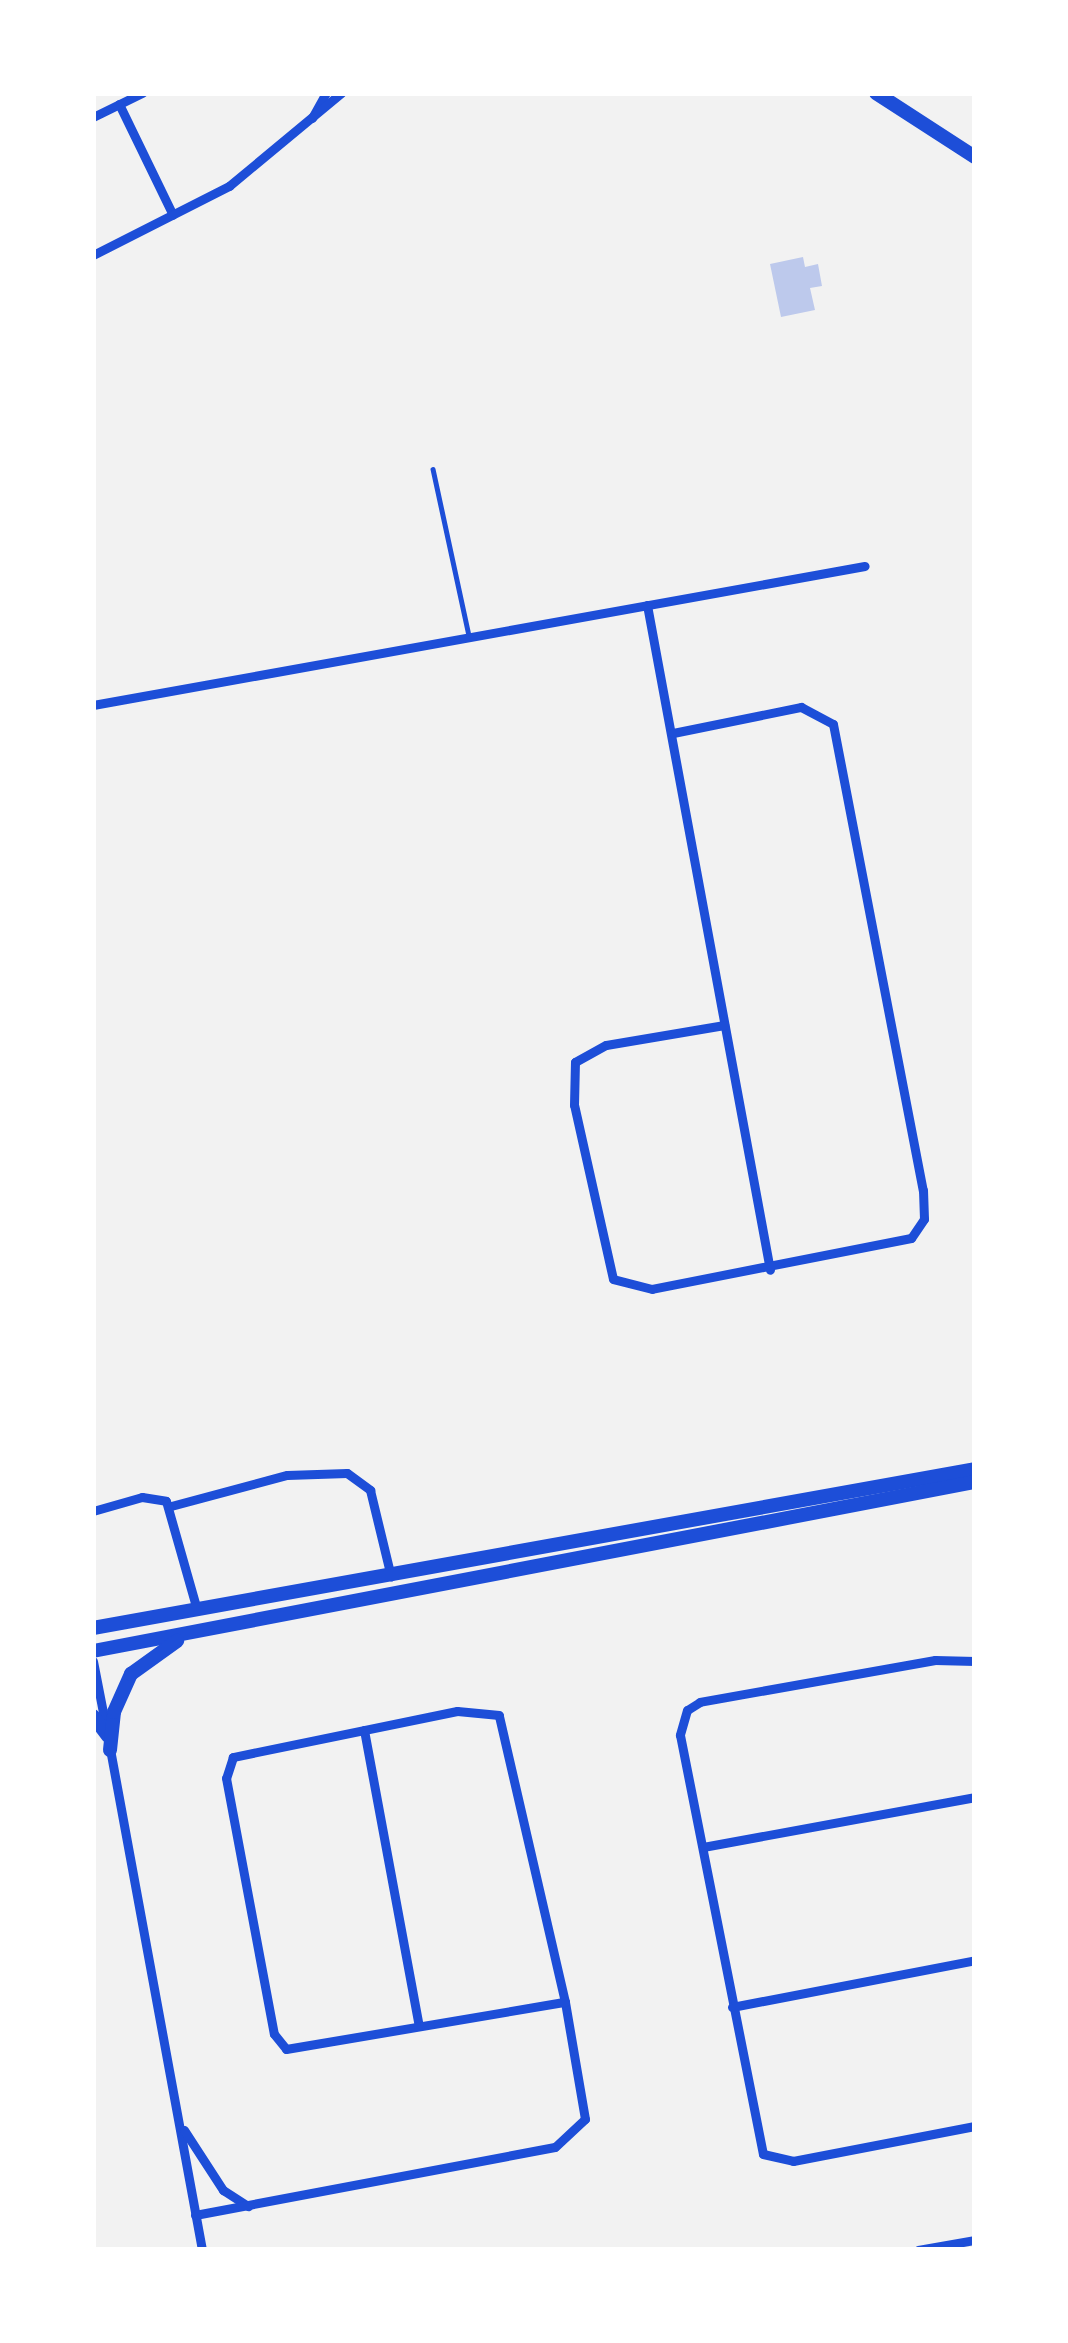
<!DOCTYPE html>
<style>
body{margin:0}
#map{position:relative;width:1068px;height:2343px;overflow:hidden;background:#f2f2f2;font-family:Spectral,serif}
div>[style]{position:absolute}
.building>*{inset:0;background:#bdc9ec}
.service>*{height:4.5px;margin:-2.25px;padding:0 2.25px;transform-origin:2.25px;border-radius:2.25px;background:#1d4ed8}
.minor>*{height:9px;margin:-4.5px;padding:0 4.5px;transform-origin:4.5px;border-radius:4.5px;background:#1d4ed8}
.secondary>*{height:14px;margin:-7px;padding:0 7px;transform-origin:7px;border-radius:7px;background:#1d4ed8}
span{translate:-50% -50%;white-space:nowrap;text-align:center;line-height:1.15;-webkit-text-stroke:12px #fff;paint-order:stroke}
.frame{position:absolute;inset:0;border:96px solid #fff;pointer-events:none}
</style>
<div id="map">
<div class="building">
<i style="clip-path:polygon(803px 257px,805px 267px,818px 264px,822px 286px,810px 288px,815px 310px,781px 317px,770px 264px)"></i>
</div>
<div class="service">
<i style="left:433px;top:469px;width:171px;rotate:77.8deg"></i>
</div>
<div class="minor">
<i style="left:119px;top:104px;width:123px;rotate:64.1deg"></i>
<i style="left:93px;top:117px;width:55px;rotate:-26.1deg"></i>
<i style="left:312px;top:118px;width:29px;rotate:-61deg"></i>
<i style="left:93px;top:255px;width:153px;rotate:-26.9deg"></i>
<i style="left:229px;top:186px;width:146px;rotate:-39.7deg"></i>
<i style="left:647px;top:605px;width:676px;rotate:79.52deg"></i>
<i style="left:93px;top:705px;width:784px;rotate:-10.21deg"></i>
<i style="left:673px;top:733px;width:131px;rotate:-11.5deg"></i>
<i style="left:801px;top:707px;width:36px;rotate:28deg"></i>
<i style="left:833px;top:724px;width:475px;rotate:79.1deg"></i>
<i style="left:923px;top:1190px;width:29px;rotate:88deg"></i>
<i style="left:924px;top:1219px;width:23px;rotate:124deg"></i>
<i style="left:911px;top:1238px;width:264px;rotate:168.9deg"></i>
<i style="left:652px;top:1289px;width:40px;rotate:-165.6deg"></i>
<i style="left:613px;top:1279px;width:178px;rotate:-102.6deg"></i>
<i style="left:574px;top:1105px;width:43px;rotate:-88.7deg"></i>
<i style="left:575px;top:1062px;width:35px;rotate:-29deg"></i>
<i style="left:606px;top:1045px;width:120px;rotate:-9.6deg"></i>
<i style="left:171px;top:1506px;width:120px;rotate:-15deg"></i>
<i style="left:287px;top:1475px;width:60px;rotate:-1.9deg"></i>
<i style="left:347px;top:1473px;width:29px;rotate:36deg"></i>
<i style="left:370px;top:1490px;width:89px;rotate:76.4deg"></i>
<i style="left:93px;top:1511px;width:51px;rotate:-15.9deg"></i>
<i style="left:142px;top:1497px;width:24px;rotate:9deg"></i>
<i style="left:166px;top:1501px;width:113px;rotate:74.1deg"></i>
<i style="left:93px;top:1661px;width:73px;rotate:79deg"></i>
<i style="left:975px;top:1661px;width:40px;rotate:-178.6deg"></i>
<i style="left:935px;top:1660px;width:239px;rotate:169.9deg"></i>
<i style="left:700px;top:1702px;width:15px;rotate:148deg"></i>
<i style="left:687px;top:1710px;width:26px;rotate:106deg"></i>
<i style="left:680px;top:1735px;width:427px;rotate:78.8deg"></i>
<i style="left:763px;top:2154px;width:31px;rotate:13deg"></i>
<i style="left:793px;top:2161px;width:185px;rotate:-10.9deg"></i>
<i style="left:364px;top:1730px;width:301px;rotate:79.5deg"></i>
<i style="left:110px;top:1749px;width:509px;rotate:79.59deg"></i>
<i style="left:703px;top:1847px;width:277px;rotate:-10.4deg"></i>
<i style="left:732px;top:2007px;width:248px;rotate:-10.9deg"></i>
<i style="left:184px;top:2130px;width:72px;rotate:57deg"></i>
<i style="left:223px;top:2190px;width:30px;rotate:33deg"></i>
<i style="left:195px;top:2215px;width:366px;rotate:-10.7deg"></i>
<i style="left:555px;top:2147px;width:41px;rotate:-43deg"></i>
<i style="left:585px;top:2119px;width:119px;rotate:-99.7deg"></i>
<i style="left:565px;top:2002px;width:294px;rotate:-103deg"></i>
<i style="left:499px;top:1715px;width:42px;rotate:-174.6deg"></i>
<i style="left:457px;top:1711px;width:229px;rotate:168.4deg"></i>
<i style="left:233px;top:1757px;width:22px;rotate:108deg"></i>
<i style="left:226px;top:1778px;width:260px;rotate:79.4deg"></i>
<i style="left:274px;top:2034px;width:19px;rotate:51deg"></i>
<i style="left:286px;top:2049px;width:283px;rotate:-9.6deg"></i>
<i style="left:918px;top:2250px;width:58px;rotate:-10deg"></i>
</div>
<div class="secondary">
<i style="left:876px;top:93px;width:118px;rotate:32.9deg"></i>
<i style="left:93px;top:1628px;width:896px;rotate:-10.22deg"></i>
<i style="left:93px;top:1651px;width:898px;rotate:-10.85deg"></i>
<i style="left:93px;top:1716px;width:25px;rotate:53deg"></i>
<i style="left:110px;top:1750px;width:38px;rotate:-84deg"></i>
<i style="left:114px;top:1712px;width:42px;rotate:-65.9deg"></i>
<i style="left:131px;top:1674px;width:57px;rotate:-35.7deg"></i>
</div>
<div class="frame"></div>
</div>
